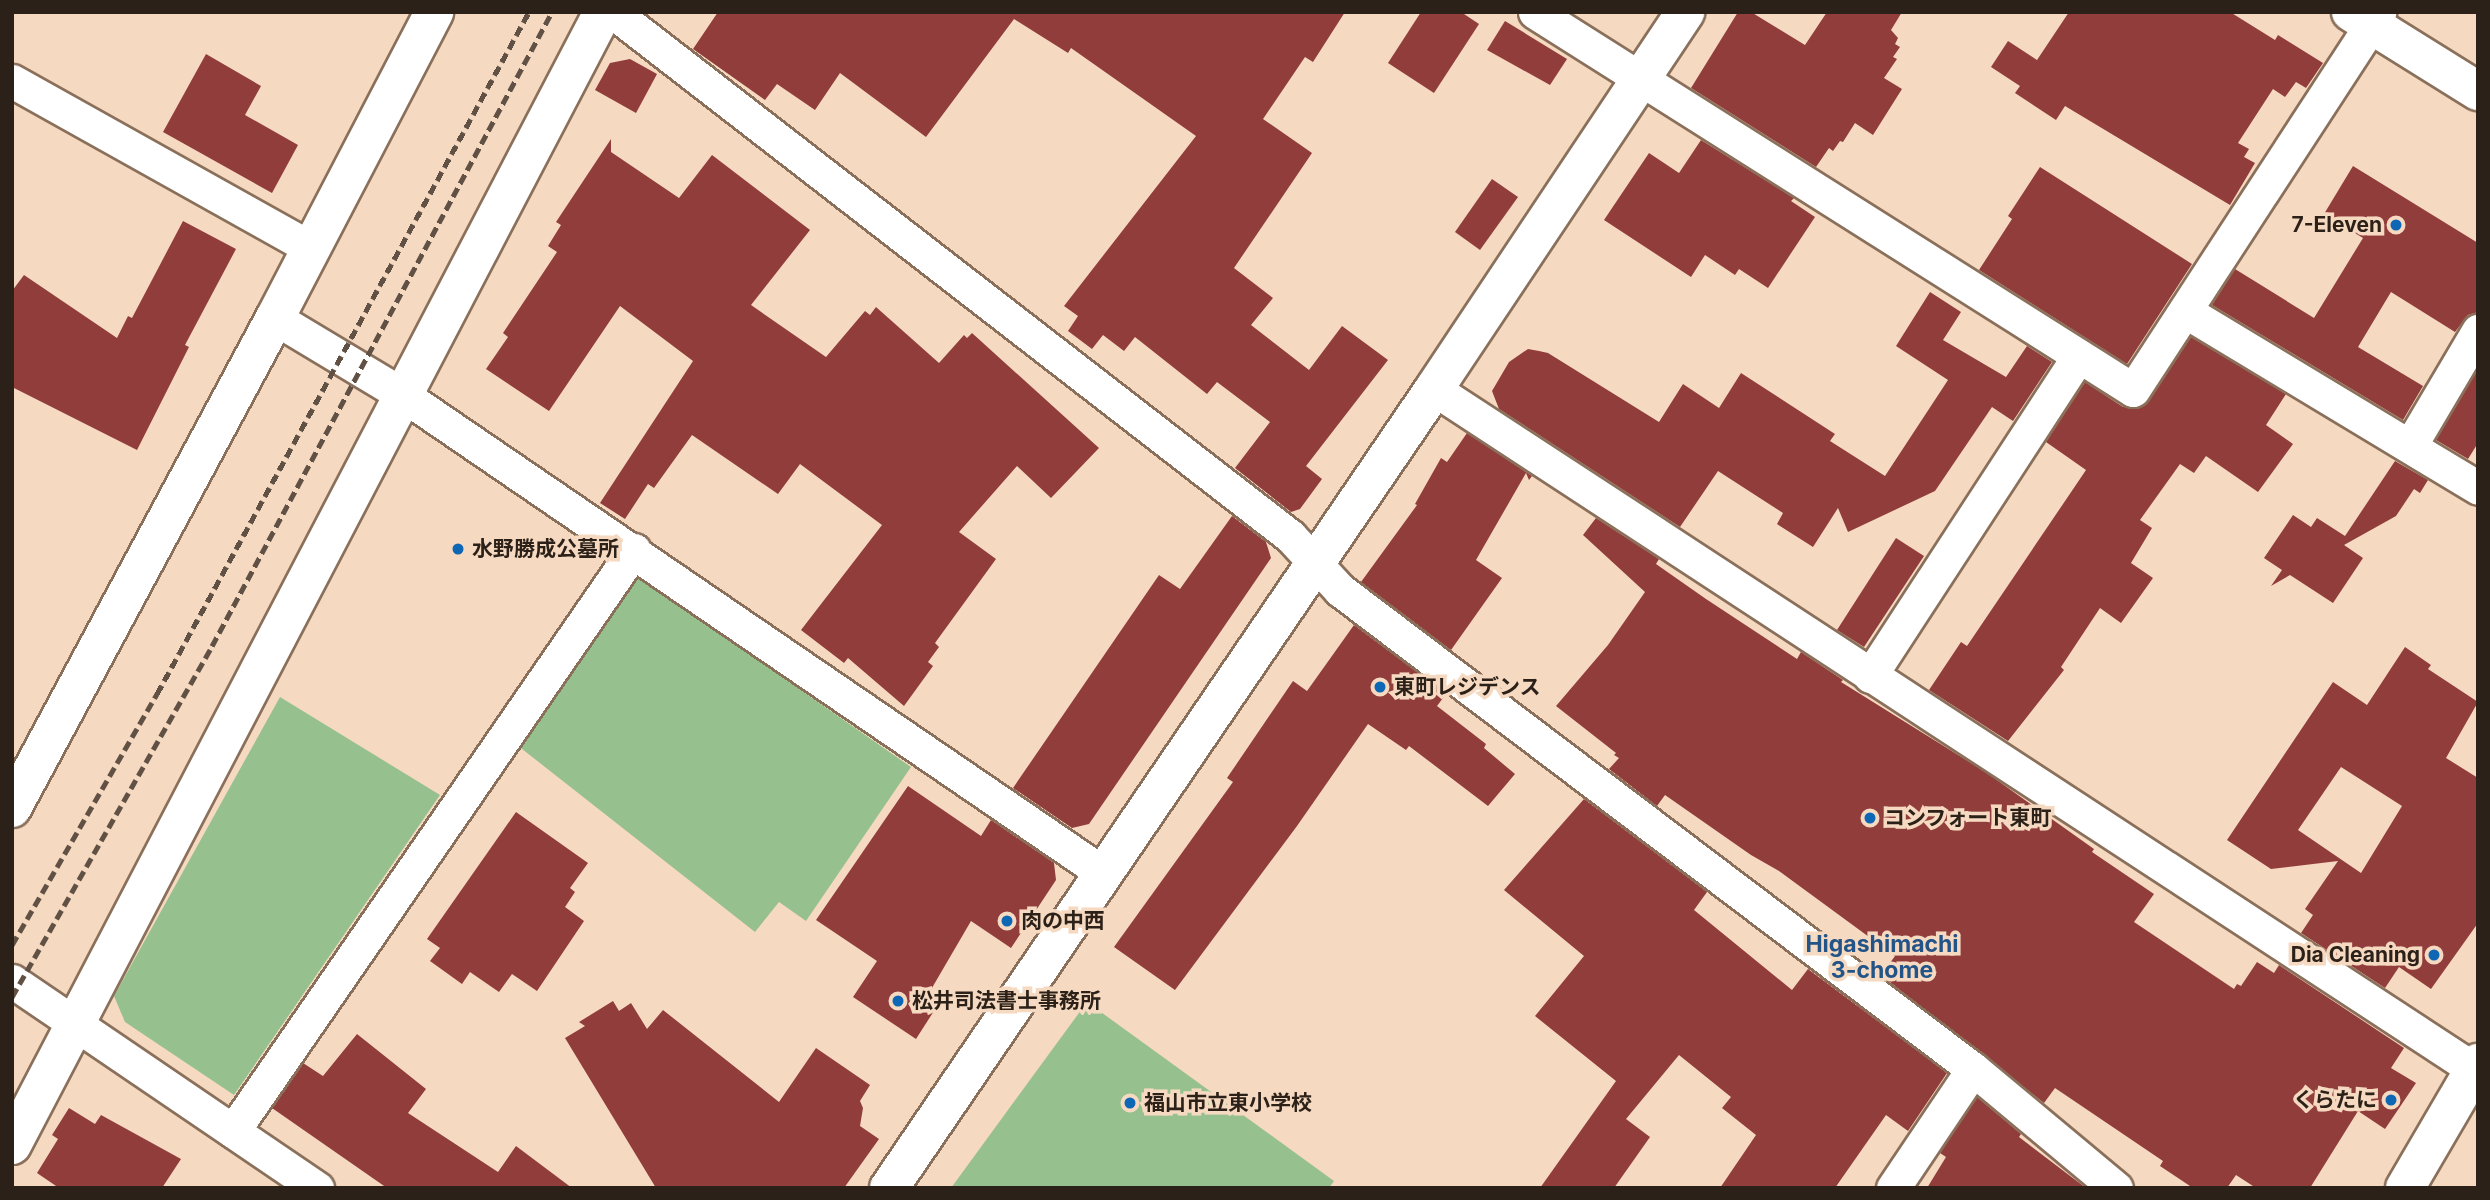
<!DOCTYPE html>
<meta charset="utf-8">
<style>
body{margin:0}
#map{position:relative;width:2490px;height:1200px;overflow:hidden;background:#f6d9c1;font-family:Inter,"Noto Sans JP",sans-serif}
div>[style]{position:absolute}
.green>*{inset:0;background:#96c18e}
.building>*{inset:0;background:#913d3c}
.roads{filter:drop-shadow(2px 0 #8a705b) drop-shadow(-2px 0 #8a705b) drop-shadow(0 2px #8a705b) drop-shadow(0 -2px #8a705b)}
.street>*{height:33px;margin:-16.5px;padding:0 16.5px;transform-origin:16.5px;border-radius:16.5px;background:#fff}
.secondary>*{height:38px;margin:-19px;padding:0 19px;transform-origin:19px;border-radius:19px;background:#fff}
.rail>*{height:5px;margin-top:-2.5px;transform-origin:0;background:repeating-linear-gradient(90deg,#615144 0 10px,transparent 0 15px)}
.dots>*{width:19px;height:19px;translate:-50% -50%;box-sizing:border-box;border:4px solid #f6d9c1;border-radius:50%}
span{translate:-50% -50%;white-space:nowrap;text-align:center;line-height:1.15;-webkit-text-stroke:7px #f6d9c1;paint-order:stroke}
.poi-label{font-size:21px;color:#2c2118;font-weight:700}
.right{translate:-100% -50%;text-align:right}
.left{translate:0 -50%;text-align:left}
.neighbourhood-label{font-size:23px;color:#225487;font-weight:700}
.frame{position:absolute;inset:0;border:14px solid #2c2118;pointer-events:none}
</style>
<div id="map">
<div class="green">
<i style="clip-path:polygon(640px 578px,911px 767px,806px 921px,779px 902px,755px 932px,517px 745px,629px 579px)"></i>
<i style="clip-path:polygon(280px 697px,440px 795px,234px 1095px,125px 1022px,114px 996px)"></i>
<i style="clip-path:polygon(1087px 1002px,1334px 1181px,1329px 1188px,951px 1188px)"></i>
</div>
<div class="building">
<i style="clip-path:polygon(718px 12px,1345px 12px,1313px 62px,1305px 57px,1263px 119px,1312px 153px,1234px 268px,1273px 298px,1251px 325px,1309px 370px,1342px 326px,1388px 360px,1306px 466px,1322px 479px,1300px 509px,1291px 512px,1235px 468px,1270px 422px,1217px 382px,1207px 394px,1135px 337px,1124px 351px,1103px 335px,1092px 349px,1068px 331px,1078px 316px,1064px 306px,1196px 136px,1071px 48px,1068px 53px,1014px 19px,926px 137px,840px 73px,815px 110px,777px 84px,765px 100px,693px 49px)"></i>
<i style="clip-path:polygon(1421px 12px,1461px 12px,1479px 24px,1434px 93px,1388px 63px)"></i>
<i style="clip-path:polygon(1738px 12px,1751px 12px,1805px 45px,1827px 12px,1902px 12px,1891px 30px,1898px 38px,1895px 44px,1900px 47px,1893px 57px,1897px 59px,1884px 78px,1902px 89px,1873px 135px,1855px 123px,1843px 142px,1840px 141px,1833px 151px,1829px 148px,1816px 167px,1691px 88px)"></i>
<i style="clip-path:polygon(2069px 12px,2230px 12px,2275px 40px,2278px 35px,2323px 63px,2306px 88px,2296px 82px,2285px 97px,2273px 89px,2238px 143px,2249px 149px,2244px 157px,2255px 163px,2230px 205px,2065px 106px,2056px 120px,2015px 93px,2020px 86px,1991px 67px,2008px 41px,2037px 60px)"></i>
<i style="clip-path:polygon(1505px 21px,1567px 59px,1550px 85px,1487px 50px)"></i>
<i style="clip-path:polygon(206px 54px,261px 86px,245px 115px,298px 145px,272px 193px,163px 132px)"></i>
<i style="clip-path:polygon(630px 59px,657px 74px,636px 113px,595px 90px,610px 63px)"></i>
<i style="clip-path:polygon(611px 139px,611px 152px,679px 198px,712px 155px,810px 230px,751px 305px,826px 357px,865px 311px,870px 315px,876px 307px,939px 363px,964px 335px,967px 338px,972px 333px,1099px 448px,1051px 498px,1017px 466px,959px 532px,996px 559px,935px 643px,939px 647px,928px 662px,933px 666px,904px 706px,848px 658px,844px 663px,801px 630px,882px 525px,800px 464px,778px 494px,692px 435px,654px 488px,648px 484px,625px 519px,600px 503px,693px 361px,620px 306px,549px 411px,486px 369px,508px 337px,503px 333px,557px 252px,548px 246px,561px 225px,556px 222px)"></i>
<i style="clip-path:polygon(1701px 140px,1794px 198px,1791px 201px,1815px 217px,1768px 288px,1739px 269px,1735px 275px,1705px 255px,1691px 277px,1604px 220px,1649px 153px,1679px 173px)"></i>
<i style="clip-path:polygon(2353px 166px,2478px 243px,2478px 312px,2468px 315px,2455px 332px,2391px 292px,2358px 347px,2423px 386px,2403px 420px,2212px 305px,2235px 269px,2314px 318px,2363px 238px,2324px 214px)"></i>
<i style="clip-path:polygon(2040px 167px,2192px 264px,2127px 364px,1979px 270px,2012px 219px,2008px 216px)"></i>
<i style="clip-path:polygon(1492px 179px,1518px 197px,1480px 250px,1455px 232px)"></i>
<i style="clip-path:polygon(183px 221px,236px 249px,185px 345px,189px 347px,137px 450px,12px 387px,12px 291px,24px 275px,117px 338px,128px 316px,132px 318px)"></i>
<i style="clip-path:polygon(1930px 292px,1961px 312px,1943px 340px,2006px 377px,2027px 346px,2052px 362px,2013px 421px,1992px 407px,1935px 491px,1848px 532px,1838px 508px,1813px 547px,1777px 524px,1783px 513px,1718px 471px,1680px 527px,1499px 409px,1492px 391px,1509px 362px,1528px 349px,1539px 351px,1548px 353px,1659px 422px,1683px 384px,1719px 408px,1741px 373px,1835px 434px,1830px 441px,1885px 476px,1948px 380px,1896px 346px)"></i>
<i style="clip-path:polygon(2191px 337px,2286px 394px,2266px 425px,2293px 444px,2258px 492px,2206px 456px,2194px 473px,2180px 464px,2140px 520px,2152px 528px,2131px 563px,2153px 578px,2121px 623px,2100px 608px,2061px 667px,2064px 670px,2008px 741px,1929px 690px,1961px 642px,1967px 646px,2086px 470px,2046px 442px,2085px 382px,2123px 407px,2141px 407px,2149px 401px)"></i>
<i style="clip-path:polygon(2478px 369px,2478px 443px,2468px 459px,2436px 440px)"></i>
<i style="clip-path:polygon(1467px 433px,1532px 476px,1529px 480px,1526px 473px,1476px 560px,1502px 578px,1451px 650px,1361px 582px,1417px 505px,1415px 504px,1441px 458px,1447px 462px)"></i>
<i style="clip-path:polygon(2395px 461px,2428px 480px,2420px 493px,2414px 489px,2396px 516px,2344px 545px,2363px 558px,2333px 603px,2290px 575px,2271px 586px,2282px 570px,2264px 558px,2293px 515px,2311px 527px,2317px 518px,2345px 536px)"></i>
<i style="clip-path:polygon(1232px 516px,1266px 542px,1271px 558px,1089px 824px,1072px 828px,1013px 788px,1159px 575px,1180px 589px)"></i>
<i style="clip-path:polygon(1596px 518px,1659px 559px,1656px 564px,1706px 599px,1797px 659px,1801px 652px,1843px 680px,1841px 682px,1987px 773px,2094px 849px,2092px 852px,2154px 894px,2134px 922px,2234px 989px,2237px 984px,2241px 986px,2257px 962px,2274px 973px,2279px 965px,2404px 1048px,2391px 1068px,2416px 1083px,2385px 1129px,2358px 1111px,2310px 1188px,2256px 1188px,2236px 1175px,2227px 1188px,2193px 1188px,2160px 1166px,2163px 1161px,2055px 1088px,2044px 1103px,1881px 975px,1895px 956px,1779px 871px,1751px 855px,1665px 795px,1657px 806px,1609px 769px,1619px 758px,1614px 755px,1616px 753px,1556px 706px,1608px 645px,1645px 592px,1583px 535px)"></i>
<i style="clip-path:polygon(1896px 538px,1924px 556px,1864px 647px,1837px 630px)"></i>
<i style="clip-path:polygon(1354px 625px,1446px 694px,1437px 706px,1486px 744px,1484px 748px,1515px 774px,1488px 806px,1409px 746px,1406px 750px,1368px 724px,1297px 826px,1175px 990px,1114px 947px,1233px 782px,1227px 778px,1293px 681px,1307px 691px)"></i>
<i style="clip-path:polygon(evenodd,2405px 647px,2431px 665px,2428px 669px,2478px 702px,2446px 758px,2478px 778px,2478px 923px,2431px 989px,2399px 967px,2385px 988px,2301px 933px,2313px 915px,2305px 909px,2338px 861px,2271px 869px,2227px 840px,2333px 682px,2367px 705px,2405px 647px,2341px 767px,2402px 806px,2361px 873px,2298px 830px,2341px 767px)"></i>
<i style="clip-path:polygon(908px 786px,981px 836px,991px 820px,1054px 863px,1056px 880px,1011px 948px,971px 921px,929px 993px,941px 1000px,916px 1039px,853px 997px,877px 961px,816px 920px)"></i>
<i style="clip-path:polygon(1584px 799px,1707px 892px,1694px 910px,1792px 990px,1808px 969px,1947px 1073px,1908px 1131px,1886px 1115px,1835px 1188px,1720px 1188px,1756px 1135px,1722px 1108px,1731px 1097px,1679px 1055px,1626px 1119px,1650px 1137px,1614px 1188px,1540px 1188px,1616px 1081px,1535px 1016px,1584px 956px,1504px 890px)"></i>
<i style="clip-path:polygon(516px 812px,588px 863px,570px 888px,575px 892px,565px 907px,584px 921px,537px 991px,512px 974px,499px 992px,470px 972px,462px 984px,430px 961px,440px 948px,427px 939px)"></i>
<i style="clip-path:polygon(613px 1001px,619px 1011px,631px 1003px,647px 1029px,663px 1010px,779px 1102px,816px 1048px,870px 1085px,860px 1101px,863px 1108px,860px 1126px,879px 1139px,844px 1188px,656px 1188px,565px 1038px,585px 1026px,579px 1022px)"></i>
<i style="clip-path:polygon(357px 1034px,426px 1089px,408px 1113px,498px 1172px,516px 1146px,572px 1188px,387px 1188px,272px 1108px,303px 1063px,323px 1076px)"></i>
<i style="clip-path:polygon(1977px 1097px,2021px 1134px,2019px 1137px,2086px 1188px,1927px 1188px,1946px 1157px,1940px 1153px)"></i>
<i style="clip-path:polygon(69px 1108px,95px 1124px,101px 1115px,181px 1159px,162px 1188px,59px 1188px,37px 1173px,58px 1139px,52px 1135px)"></i>
</div>
<div class="roads">
<div class="street">
<i style="left:613px;top:12px;width:856px;rotate:37.74deg"></i>
<i style="left:1290px;top:536px;width:74px;rotate:47.2deg"></i>
<i style="left:1340px;top:590px;width:794px;rotate:37.12deg"></i>
<i style="left:1973px;top:1069px;width:186px;rotate:39.8deg"></i>
<i style="left:1535px;top:12px;width:707px;rotate:32.3deg"></i>
<i style="left:2133px;top:390px;width:451px;rotate:-56.9deg"></i>
<i style="left:12px;top:81px;width:344px;rotate:29.2deg"></i>
<i style="left:2185px;top:311px;width:342px;rotate:31.1deg"></i>
<i style="left:275px;top:318px;width:149px;rotate:31deg"></i>
<i style="left:403px;top:395px;width:848px;rotate:34.33deg"></i>
<i style="left:1434px;top:389px;width:1248px;rotate:33.19deg"></i>
<i style="left:2410px;top:446px;width:134px;rotate:-59.4deg"></i>
<i style="left:1870px;top:676px;width:382px;rotate:-56.9deg"></i>
<i style="left:12px;top:981px;width:369px;rotate:34.2deg"></i>
<i style="left:233px;top:1131px;width:706px;rotate:-55.39deg"></i>
<i style="left:1893px;top:1188px;width:143px;rotate:-56.1deg"></i>
</div>
<div class="secondary">
<i style="left:2351px;top:12px;width:150px;rotate:31.9deg"></i>
<i style="left:12px;top:808px;width:556px;rotate:-61.78deg"></i>
<i style="left:275px;top:318px;width:345px;rotate:-62.5deg"></i>
<i style="left:12px;top:1145px;width:1278px;rotate:-62.45deg"></i>
<i style="left:889px;top:1188px;width:967px;rotate:-55.7deg"></i>
<i style="left:1434px;top:389px;width:453px;rotate:-56.3deg"></i>
<i style="left:2405px;top:1188px;width:145px;rotate:-59.7deg"></i>
</div>
</div>
<div class="rail">
<i style="left:12px;top:945px;width:290px;rotate:-60deg"></i>
<i style="left:157px;top:694px;width:777px;rotate:-61.39deg"></i>
<i style="left:12px;top:997px;width:404px;rotate:-60.3deg"></i>
<i style="left:212px;top:646px;width:719px;rotate:-61.8deg"></i>
</div>
<div class="dots">
<i style="left:2396px;top:225px;background:#0d67b4"></i>
<i style="left:458px;top:549px;background:#0d67b4"></i>
<i style="left:1380px;top:687px;background:#0d67b4"></i>
<i style="left:1870px;top:818px;background:#0d67b4"></i>
<i style="left:1007px;top:921px;background:#0d67b4"></i>
<i style="left:2434px;top:955px;background:#0d67b4"></i>
<i style="left:898px;top:1001px;background:#0d67b4"></i>
<i style="left:2391px;top:1100px;background:#0d67b4"></i>
<i style="left:1130px;top:1103px;background:#0d67b4"></i>
</div>
<div class="poi-label">
<span class="right" style="left:2382px;top:225px">7-Eleven</span>
<span class="left" style="left:472px;top:549px">水野勝成公墓所</span>
<span class="left" style="left:1394px;top:687px">東町レジデンス</span>
<span class="left" style="left:1884px;top:818px">コンフォート東町</span>
<span class="left" style="left:1021px;top:921px">肉の中西</span>
<span class="right" style="left:2420px;top:955px">Dia Cleaning</span>
<span class="left" style="left:912px;top:1001px">松井司法書士事務所</span>
<span class="right" style="left:2377px;top:1100px">くらたに</span>
<span class="left" style="left:1144px;top:1103px">福山市立東小学校</span>
</div>
<div class="neighbourhood-label">
<span style="left:1882px;top:957px">Higashimachi<br>3-chome</span>
</div>
<div class="frame"></div>
</div>
